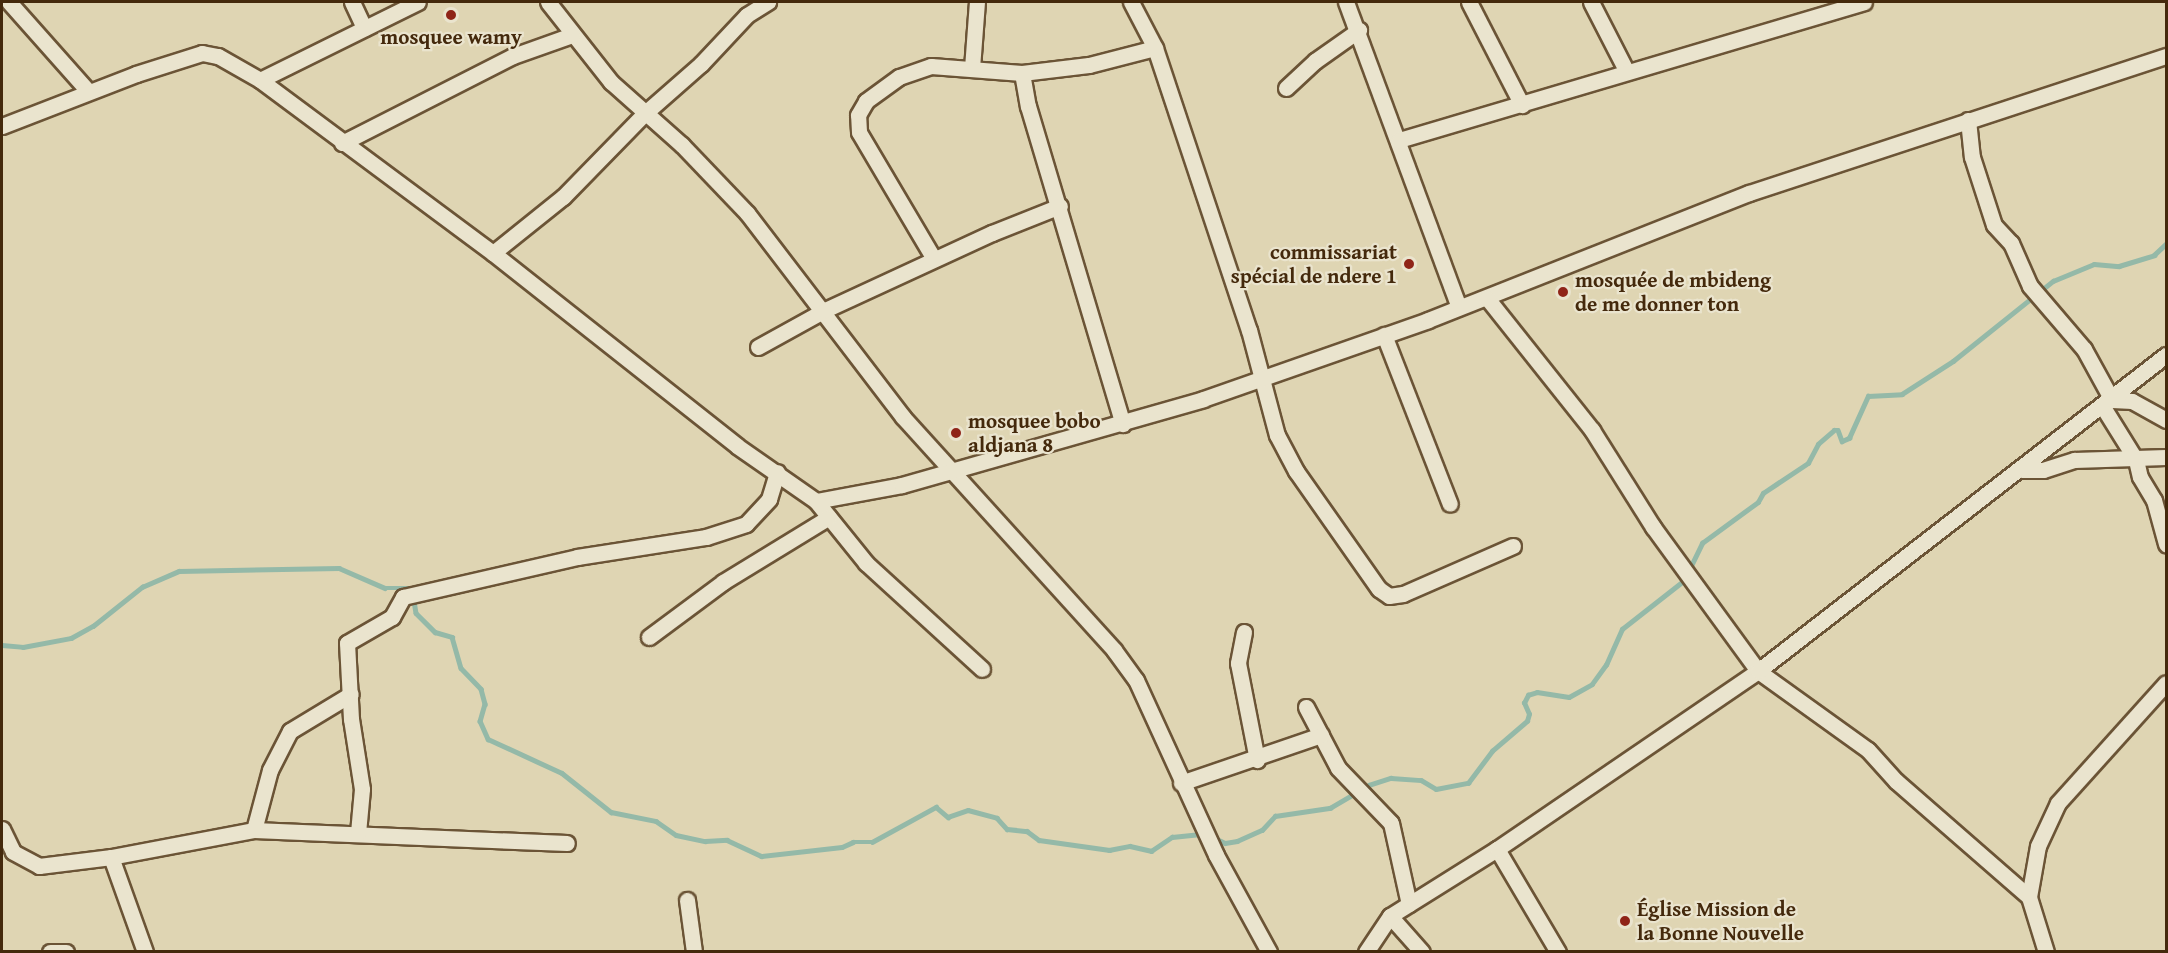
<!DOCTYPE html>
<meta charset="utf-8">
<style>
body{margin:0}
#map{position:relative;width:2168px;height:953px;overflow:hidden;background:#dfd5b3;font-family:"Gentium Book Plus",serif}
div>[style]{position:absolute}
.stream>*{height:4.5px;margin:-2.25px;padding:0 2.25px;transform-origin:2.25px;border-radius:2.25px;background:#94b9a8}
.roads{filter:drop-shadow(2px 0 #6b5436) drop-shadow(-2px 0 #6b5436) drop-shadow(0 2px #6b5436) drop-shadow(0 -2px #6b5436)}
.street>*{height:15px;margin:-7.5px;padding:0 7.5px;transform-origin:7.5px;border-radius:7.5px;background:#eae4ce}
.dots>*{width:16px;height:16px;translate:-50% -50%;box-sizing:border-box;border:3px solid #eae4ce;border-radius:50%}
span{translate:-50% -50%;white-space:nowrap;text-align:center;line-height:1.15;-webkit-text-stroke:4.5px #eae4ce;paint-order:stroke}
.poi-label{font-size:21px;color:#44290c;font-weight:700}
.right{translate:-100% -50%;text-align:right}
.left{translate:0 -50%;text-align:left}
.frame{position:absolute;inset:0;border:3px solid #44290c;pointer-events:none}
</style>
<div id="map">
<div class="stream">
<i style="left:1689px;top:570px;width:30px;rotate:-64deg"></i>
<i style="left:1702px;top:543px;width:69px;rotate:-36.2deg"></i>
<i style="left:1758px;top:502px;width:10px;rotate:-61deg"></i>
<i style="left:1763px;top:493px;width:54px;rotate:-33.7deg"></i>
<i style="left:1808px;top:463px;width:21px;rotate:-62deg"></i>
<i style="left:1818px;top:444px;width:21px;rotate:-41deg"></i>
<i style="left:1834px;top:430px;width:4px"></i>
<i style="left:1838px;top:430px;width:12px;rotate:70deg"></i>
<i style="left:1842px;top:441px;width:8px;rotate:-23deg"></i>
<i style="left:1849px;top:438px;width:46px;rotate:-65.7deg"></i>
<i style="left:1868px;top:396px;width:34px;rotate:-3deg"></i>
<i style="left:1902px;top:394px;width:61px;rotate:-32.9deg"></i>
<i style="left:1953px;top:361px;width:128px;rotate:-38.7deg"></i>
<i style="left:2053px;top:281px;width:44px;rotate:-22.5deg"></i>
<i style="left:2094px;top:264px;width:25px;rotate:5deg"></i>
<i style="left:2119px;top:266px;width:37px;rotate:-17deg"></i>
<i style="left:2154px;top:255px;width:16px;rotate:-43deg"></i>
<i style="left:2px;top:645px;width:21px;rotate:5deg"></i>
<i style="left:23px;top:647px;width:49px;rotate:-10.6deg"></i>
<i style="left:71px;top:638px;width:25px;rotate:-29deg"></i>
<i style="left:93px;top:626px;width:63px;rotate:-38.5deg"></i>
<i style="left:142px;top:587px;width:40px;rotate:-23.4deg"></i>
<i style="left:179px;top:571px;width:160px;rotate:-1.1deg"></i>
<i style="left:339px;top:568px;width:50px;rotate:23.5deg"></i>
<i style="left:385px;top:588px;width:27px"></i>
<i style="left:412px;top:588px;width:25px;rotate:81deg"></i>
<i style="left:416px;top:613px;width:27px;rotate:45deg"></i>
<i style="left:435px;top:632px;width:18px;rotate:16deg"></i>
<i style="left:452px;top:637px;width:32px;rotate:74deg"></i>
<i style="left:461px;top:668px;width:29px;rotate:46deg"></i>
<i style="left:481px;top:689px;width:16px;rotate:75deg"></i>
<i style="left:485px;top:704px;width:18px;rotate:106deg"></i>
<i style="left:480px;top:721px;width:20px;rotate:66deg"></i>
<i style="left:488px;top:739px;width:81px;rotate:24.7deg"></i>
<i style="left:562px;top:773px;width:63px;rotate:38.5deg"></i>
<i style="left:611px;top:812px;width:46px;rotate:11.3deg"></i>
<i style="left:656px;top:821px;width:24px;rotate:35deg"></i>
<i style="left:676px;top:835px;width:30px;rotate:12deg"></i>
<i style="left:705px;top:841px;width:22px;rotate:-3deg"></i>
<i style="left:727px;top:840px;width:38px;rotate:25deg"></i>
<i style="left:761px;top:856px;width:81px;rotate:-6.3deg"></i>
<i style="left:842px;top:847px;width:12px;rotate:-24deg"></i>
<i style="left:853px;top:842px;width:19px"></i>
<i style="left:872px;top:842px;width:73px;rotate:-28.7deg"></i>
<i style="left:936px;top:807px;width:16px;rotate:40deg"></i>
<i style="left:948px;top:817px;width:21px;rotate:-19deg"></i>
<i style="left:968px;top:810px;width:30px;rotate:15deg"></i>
<i style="left:997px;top:818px;width:15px;rotate:48deg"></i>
<i style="left:1007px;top:829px;width:20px;rotate:6deg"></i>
<i style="left:1027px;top:831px;width:15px;rotate:37deg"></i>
<i style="left:1039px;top:840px;width:71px;rotate:8.1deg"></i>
<i style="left:1109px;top:850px;width:21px;rotate:-11deg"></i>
<i style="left:1130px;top:846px;width:22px;rotate:13deg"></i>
<i style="left:1151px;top:851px;width:25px;rotate:-34deg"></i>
<i style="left:1172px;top:837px;width:31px;rotate:-6deg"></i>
<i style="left:1213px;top:837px;width:13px;rotate:27deg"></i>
<i style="left:1225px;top:843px;width:12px;rotate:-9deg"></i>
<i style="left:1237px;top:841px;width:27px;rotate:-24deg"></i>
<i style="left:1262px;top:830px;width:19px;rotate:-47deg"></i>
<i style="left:1275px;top:816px;width:56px;rotate:-8.3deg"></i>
<i style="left:1330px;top:808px;width:45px;rotate:-30.5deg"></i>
<i style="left:1369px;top:785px;width:23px;rotate:-18deg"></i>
<i style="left:1391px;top:778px;width:30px;rotate:4deg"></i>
<i style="left:1421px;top:780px;width:17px;rotate:31deg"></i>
<i style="left:1436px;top:789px;width:33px;rotate:-11deg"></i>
<i style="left:1468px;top:783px;width:40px;rotate:-53deg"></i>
<i style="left:1492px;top:751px;width:46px;rotate:-40.6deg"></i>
<i style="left:1527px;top:721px;width:7px;rotate:-74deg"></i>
<i style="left:1529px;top:714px;width:12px;rotate:-114deg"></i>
<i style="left:1524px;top:703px;width:9px;rotate:-63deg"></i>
<i style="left:1528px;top:695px;width:9px;rotate:-18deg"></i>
<i style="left:1537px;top:692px;width:32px;rotate:9deg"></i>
<i style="left:1569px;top:697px;width:26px;rotate:-29deg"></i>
<i style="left:1592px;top:684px;width:24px;rotate:-54deg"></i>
<i style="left:1606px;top:665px;width:39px;rotate:-66deg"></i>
<i style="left:1622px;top:629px;width:83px;rotate:-38.1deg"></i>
</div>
<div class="roads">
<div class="street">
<i style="left:9px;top:2px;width:119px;rotate:48.4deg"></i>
<i style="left:352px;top:2px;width:29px;rotate:65deg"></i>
<i style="left:548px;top:2px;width:102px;rotate:51.8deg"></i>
<i style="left:611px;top:82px;width:95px;rotate:41.6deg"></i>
<i style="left:682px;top:145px;width:94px;rotate:46.3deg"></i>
<i style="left:747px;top:213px;width:257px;rotate:52.6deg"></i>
<i style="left:903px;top:417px;width:314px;rotate:47.8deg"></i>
<i style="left:1114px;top:650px;width:37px;rotate:54deg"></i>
<i style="left:1136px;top:680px;width:192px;rotate:65.4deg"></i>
<i style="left:1216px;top:855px;width:111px;rotate:61.3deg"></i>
<i style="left:1131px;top:2px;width:52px;rotate:62.4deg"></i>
<i style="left:1155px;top:48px;width:297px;rotate:71.6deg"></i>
<i style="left:1249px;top:330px;width:109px;rotate:75.1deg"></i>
<i style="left:1277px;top:435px;width:41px;rotate:62.2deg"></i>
<i style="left:1296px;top:471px;width:144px;rotate:54.9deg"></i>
<i style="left:1379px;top:589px;width:12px;rotate:35deg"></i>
<i style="left:1389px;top:596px;width:14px;rotate:-8deg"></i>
<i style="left:1403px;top:594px;width:120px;rotate:-23.6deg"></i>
<i style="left:1346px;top:2px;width:325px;rotate:69.7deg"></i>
<i style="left:1469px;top:2px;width:116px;rotate:62.8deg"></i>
<i style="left:1591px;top:2px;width:76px;rotate:62.8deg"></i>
<i style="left:972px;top:68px;width:66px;rotate:-85.7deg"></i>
<i style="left:1022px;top:73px;width:67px;rotate:-6.8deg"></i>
<i style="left:1089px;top:65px;width:68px;rotate:-14.4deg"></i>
<i style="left:260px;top:80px;width:176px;rotate:-26.3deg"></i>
<i style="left:1286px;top:88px;width:40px;rotate:-43deg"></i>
<i style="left:1315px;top:61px;width:54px;rotate:-35.2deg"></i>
<i style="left:1968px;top:120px;width:37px;rotate:84deg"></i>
<i style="left:1972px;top:157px;width:71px;rotate:72.1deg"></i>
<i style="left:1994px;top:225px;width:25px;rotate:47deg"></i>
<i style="left:2011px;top:243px;width:47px;rotate:66.2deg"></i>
<i style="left:2030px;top:286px;width:83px;rotate:49.4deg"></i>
<i style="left:2084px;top:349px;width:58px;rotate:61.2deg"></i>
<i style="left:2112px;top:400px;width:20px;rotate:3deg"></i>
<i style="left:2132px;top:401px;width:39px;rotate:29deg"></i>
<i style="left:2px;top:126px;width:144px;rotate:-21.2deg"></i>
<i style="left:136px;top:74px;width:69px;rotate:-17.7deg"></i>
<i style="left:202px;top:53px;width:16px;rotate:11deg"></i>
<i style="left:218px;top:56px;width:48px;rotate:29.7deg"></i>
<i style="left:260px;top:80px;width:290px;rotate:36.6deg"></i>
<i style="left:493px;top:253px;width:311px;rotate:38.3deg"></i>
<i style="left:737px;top:446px;width:96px;rotate:34.8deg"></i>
<i style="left:816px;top:501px;width:87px;rotate:-10.5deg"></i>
<i style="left:902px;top:485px;width:313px;rotate:-15.9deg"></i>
<i style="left:1203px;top:399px;width:238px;rotate:-19.3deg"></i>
<i style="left:1428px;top:320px;width:345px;rotate:-21.6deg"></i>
<i style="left:1749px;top:193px;width:439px;rotate:-18.2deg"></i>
<i style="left:1399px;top:140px;width:485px;rotate:-16.5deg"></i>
<i style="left:342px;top:143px;width:192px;rotate:-27deg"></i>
<i style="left:513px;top:56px;width:63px;rotate:-19.6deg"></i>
<i style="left:493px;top:253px;width:90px;rotate:-38.7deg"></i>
<i style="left:563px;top:197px;width:116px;rotate:-45.7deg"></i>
<i style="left:644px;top:114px;width:76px;rotate:-41.3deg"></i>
<i style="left:701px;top:64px;width:67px;rotate:-46.8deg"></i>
<i style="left:747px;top:15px;width:25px;rotate:-32deg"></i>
<i style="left:934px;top:259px;width:147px;rotate:-120.6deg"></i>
<i style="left:859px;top:132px;width:17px;rotate:-93deg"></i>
<i style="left:858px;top:115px;width:16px;rotate:-60deg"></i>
<i style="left:866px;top:101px;width:41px;rotate:-36deg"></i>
<i style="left:899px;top:77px;width:34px;rotate:-19deg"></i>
<i style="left:931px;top:66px;width:91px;rotate:4.4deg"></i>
<i style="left:1022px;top:73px;width:34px;rotate:80deg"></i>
<i style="left:1028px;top:106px;width:332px;rotate:73.4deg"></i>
<i style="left:1487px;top:298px;width:169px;rotate:51.5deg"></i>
<i style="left:1592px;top:430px;width:115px;rotate:57.8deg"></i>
<i style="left:1653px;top:527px;width:178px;rotate:53.9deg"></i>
<i style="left:1758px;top:671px;width:135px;rotate:35.7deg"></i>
<i style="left:1868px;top:750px;width:42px;rotate:47.9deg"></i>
<i style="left:1896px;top:781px;width:176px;rotate:41.1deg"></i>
<i style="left:1384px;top:335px;width:181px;rotate:68.7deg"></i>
<i style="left:758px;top:347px;width:77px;rotate:-28.9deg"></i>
<i style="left:825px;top:310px;width:184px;rotate:-24.8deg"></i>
<i style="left:992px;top:233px;width:73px;rotate:-21.7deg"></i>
<i style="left:2103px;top:407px;width:62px;rotate:58.1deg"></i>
<i style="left:2136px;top:460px;width:17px;rotate:77deg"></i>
<i style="left:2140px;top:477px;width:27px;rotate:59deg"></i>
<i style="left:2154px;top:500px;width:46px;rotate:74.7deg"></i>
<i style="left:2022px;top:470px;width:21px"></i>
<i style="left:2043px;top:470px;width:33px;rotate:-18deg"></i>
<i style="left:2074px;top:460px;width:92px;rotate:-1.9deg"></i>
<i style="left:816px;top:501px;width:80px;rotate:51.1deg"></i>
<i style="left:866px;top:563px;width:157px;rotate:42.4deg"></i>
<i style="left:1244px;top:632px;width:32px;rotate:101deg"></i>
<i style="left:1238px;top:663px;width:99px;rotate:78.9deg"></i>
<i style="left:649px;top:637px;width:92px;rotate:-36.6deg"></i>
<i style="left:723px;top:582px;width:124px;rotate:-31.5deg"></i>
<i style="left:1306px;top:707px;width:69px;rotate:62.3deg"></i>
<i style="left:1338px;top:768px;width:76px;rotate:46.1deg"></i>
<i style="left:1391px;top:823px;width:83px;rotate:77.5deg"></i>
<i style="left:1181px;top:783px;width:148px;rotate:-18.9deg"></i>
<i style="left:2px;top:829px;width:25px;rotate:64deg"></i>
<i style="left:13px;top:852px;width:30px;rotate:28deg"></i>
<i style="left:39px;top:866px;width:73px;rotate:-7.1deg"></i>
<i style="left:111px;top:857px;width:146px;rotate:-10.7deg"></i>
<i style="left:254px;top:830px;width:313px;rotate:2.4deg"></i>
<i style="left:254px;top:830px;width:62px;rotate:-75.1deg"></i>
<i style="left:270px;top:770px;width:44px;rotate:-62.9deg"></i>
<i style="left:290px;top:731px;width:71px;rotate:-31.2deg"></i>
<i style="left:358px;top:833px;width:44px;rotate:-84.8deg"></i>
<i style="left:362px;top:789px;width:71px;rotate:-98.9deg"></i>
<i style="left:351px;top:719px;width:76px;rotate:-93deg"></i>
<i style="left:347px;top:643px;width:52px;rotate:-30deg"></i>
<i style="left:392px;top:617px;width:23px;rotate:-61deg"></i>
<i style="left:403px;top:597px;width:179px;rotate:-12.9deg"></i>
<i style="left:577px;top:557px;width:131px;rotate:-8.8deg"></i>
<i style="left:706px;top:537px;width:42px;rotate:-18deg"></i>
<i style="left:746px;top:524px;width:34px;rotate:-47deg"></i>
<i style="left:769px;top:499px;width:28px;rotate:-73deg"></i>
<i style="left:1497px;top:849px;width:120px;rotate:59.4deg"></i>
<i style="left:111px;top:857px;width:101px;rotate:70.3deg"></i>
<i style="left:687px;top:900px;width:52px;rotate:82.3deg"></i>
<i style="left:1390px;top:916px;width:48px;rotate:48.4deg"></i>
<i style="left:50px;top:952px;width:16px"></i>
<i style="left:1366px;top:952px;width:43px;rotate:-56.3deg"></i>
<i style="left:1390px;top:916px;width:126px;rotate:-32.1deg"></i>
<i style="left:1497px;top:849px;width:316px;rotate:-34.3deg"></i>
<i style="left:1758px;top:671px;width:516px;rotate:-37.76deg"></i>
<i style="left:2046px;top:952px;width:58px;rotate:-107.2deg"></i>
<i style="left:2029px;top:897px;width:52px;rotate:-80deg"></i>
<i style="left:2038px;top:846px;width:47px;rotate:-65.1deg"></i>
<i style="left:2058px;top:803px;width:161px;rotate:-48deg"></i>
</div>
</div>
<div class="dots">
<i style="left:451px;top:15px;background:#8f2418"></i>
<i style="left:1409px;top:264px;background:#8f2418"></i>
<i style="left:1563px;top:292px;background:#8f2418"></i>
<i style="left:956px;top:433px;background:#8f2418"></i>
<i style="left:1625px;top:921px;background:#8f2418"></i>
</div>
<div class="poi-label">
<span style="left:451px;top:37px">mosquee wamy</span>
<span class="right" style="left:1397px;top:264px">commissariat<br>spécial de ndere 1</span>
<span class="left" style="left:1575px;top:292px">mosquée de mbideng<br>de me donner ton</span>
<span class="left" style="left:968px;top:433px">mosquee bobo<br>aldjana 8</span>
<span class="left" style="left:1637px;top:921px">Église Mission de<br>la Bonne Nouvelle</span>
</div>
<div class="frame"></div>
</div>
